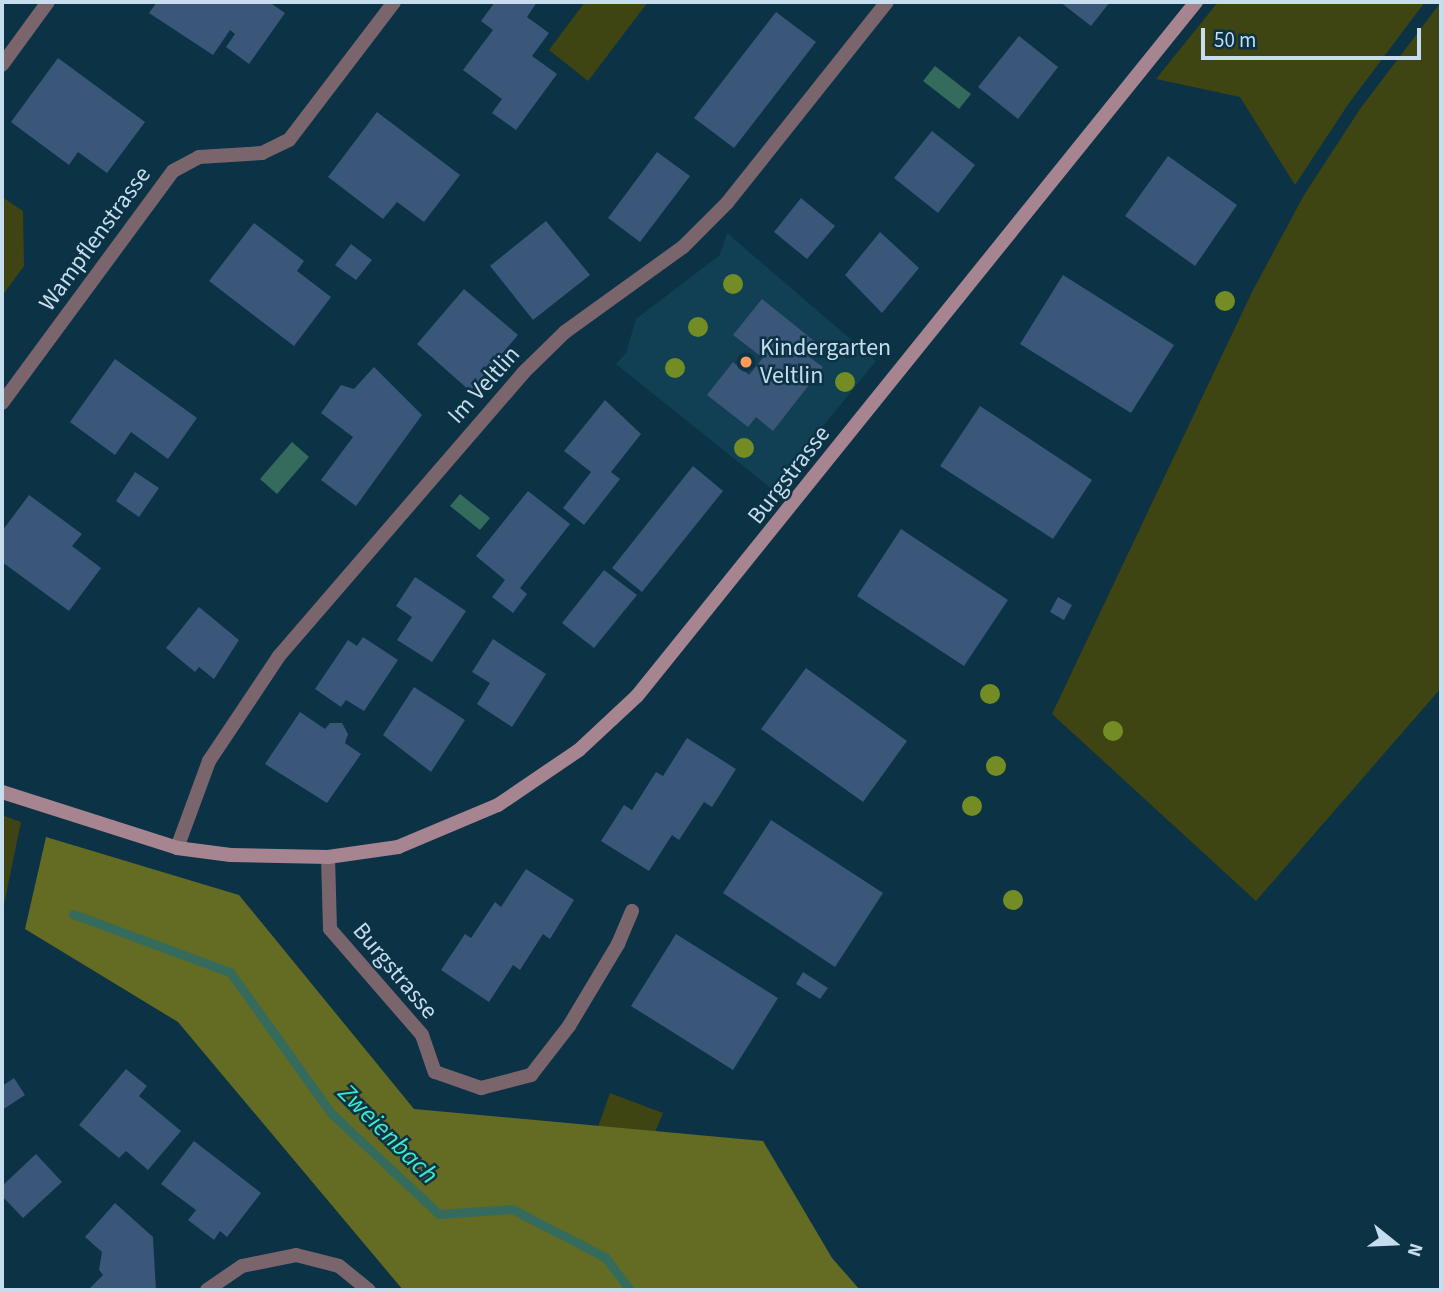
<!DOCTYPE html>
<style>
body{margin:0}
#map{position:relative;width:1443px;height:1292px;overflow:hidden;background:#0c3245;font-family:"Source Sans 3",sans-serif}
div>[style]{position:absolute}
.built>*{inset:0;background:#114055}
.green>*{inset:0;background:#3f4413}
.forest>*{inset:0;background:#646b23}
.water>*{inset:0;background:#346b5c}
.stream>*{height:9px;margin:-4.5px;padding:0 4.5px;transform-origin:4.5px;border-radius:4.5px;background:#346b5c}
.building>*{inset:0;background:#3a5679}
.lane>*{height:14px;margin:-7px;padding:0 7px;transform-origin:7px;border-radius:7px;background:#7b656d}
.street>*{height:14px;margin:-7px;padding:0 7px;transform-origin:7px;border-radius:7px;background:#7b656d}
.secondary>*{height:14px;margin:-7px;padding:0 7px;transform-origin:7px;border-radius:7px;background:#a68490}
.trees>*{width:20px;height:20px;margin:-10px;border-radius:50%;background:#738c23}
.dots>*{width:19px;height:19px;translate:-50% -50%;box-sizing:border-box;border:4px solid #0c3245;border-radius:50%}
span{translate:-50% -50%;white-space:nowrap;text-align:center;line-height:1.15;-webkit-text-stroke:5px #0c3245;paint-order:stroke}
.street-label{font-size:24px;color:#c5ddec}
.poi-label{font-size:24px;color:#c5ddec}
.left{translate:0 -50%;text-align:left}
.water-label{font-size:26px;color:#3aedc7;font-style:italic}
.frame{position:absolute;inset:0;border:4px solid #c5ddec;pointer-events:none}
.north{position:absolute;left:1359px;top:1208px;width:70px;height:70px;-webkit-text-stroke:5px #0c3245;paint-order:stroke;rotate:108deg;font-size:19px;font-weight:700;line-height:28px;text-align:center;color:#c5ddec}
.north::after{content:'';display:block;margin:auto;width:24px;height:32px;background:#c5ddec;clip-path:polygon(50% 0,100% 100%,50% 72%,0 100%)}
.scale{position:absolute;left:1201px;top:28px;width:220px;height:32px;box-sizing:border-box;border:4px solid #c5ddec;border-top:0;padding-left:9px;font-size:21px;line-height:24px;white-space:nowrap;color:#c5ddec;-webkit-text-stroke:5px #0c3245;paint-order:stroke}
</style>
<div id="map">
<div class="built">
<i style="clip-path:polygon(727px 233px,876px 361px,772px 489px,616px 364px,626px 353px,636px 319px,720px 255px)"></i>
</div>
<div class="green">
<i style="clip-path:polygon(585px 2px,648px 2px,588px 81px,549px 50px)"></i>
<i style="clip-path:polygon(1218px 2px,1425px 2px,1349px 103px,1295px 185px,1240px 97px,1156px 79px)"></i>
<i style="clip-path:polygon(1441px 2px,1441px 688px,1256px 901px,1052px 714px,1252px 292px,1304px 195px,1360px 109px)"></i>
<i style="clip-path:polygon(2px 197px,23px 211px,24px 266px,2px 296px)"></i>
<i style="clip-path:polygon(2px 815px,21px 822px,2px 914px)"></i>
<i style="clip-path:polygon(610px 1093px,663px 1113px,649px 1147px,598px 1127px)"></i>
</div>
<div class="forest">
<i style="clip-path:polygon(46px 837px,239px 895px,414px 1109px,763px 1141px,832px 1258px,860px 1290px,403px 1290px,178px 1022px,25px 929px)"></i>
</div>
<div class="water">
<i style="clip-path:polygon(935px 66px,971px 94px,959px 109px,923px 81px)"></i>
<i style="clip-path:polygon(292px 442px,309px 457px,277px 494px,260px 479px)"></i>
<i style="clip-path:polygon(460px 494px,490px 518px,480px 530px,450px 506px)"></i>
</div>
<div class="stream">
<i style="left:73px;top:914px;width:167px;rotate:20.3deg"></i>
<i style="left:230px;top:972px;width:173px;rotate:54.4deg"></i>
<i style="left:331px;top:1113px;width:148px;rotate:43.1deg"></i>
<i style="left:439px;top:1214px;width:73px;rotate:-3.9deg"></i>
<i style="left:512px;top:1209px;width:105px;rotate:27.3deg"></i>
<i style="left:605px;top:1257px;width:41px;rotate:52.9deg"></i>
</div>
<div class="building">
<i style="clip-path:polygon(157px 2px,269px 2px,285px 13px,249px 64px,226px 47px,235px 34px,230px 30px,213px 55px,149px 13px)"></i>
<i style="clip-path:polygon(495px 2px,537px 2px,527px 17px,549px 33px,532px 56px,557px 74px,516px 130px,492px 113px,502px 99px,463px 70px,493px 30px,481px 21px)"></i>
<i style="clip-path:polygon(1060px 2px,1110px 2px,1091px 26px)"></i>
<i style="clip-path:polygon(776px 12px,816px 42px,734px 148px,694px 118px)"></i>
<i style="clip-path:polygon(1019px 36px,1058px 67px,1018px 119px,978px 87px)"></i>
<i style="clip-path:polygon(58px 58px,145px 122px,107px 173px,78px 152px,69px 165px,11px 122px)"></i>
<i style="clip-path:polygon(377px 112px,460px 175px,424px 222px,397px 202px,383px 219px,328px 177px)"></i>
<i style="clip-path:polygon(932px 131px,975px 165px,938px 213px,894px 178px)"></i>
<i style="clip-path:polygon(657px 152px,690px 176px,640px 242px,608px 218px)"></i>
<i style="clip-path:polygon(1168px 156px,1237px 205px,1195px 266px,1125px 216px)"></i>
<i style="clip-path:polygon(801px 198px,835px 226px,807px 259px,774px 232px)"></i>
<i style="clip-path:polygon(546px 221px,590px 275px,533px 320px,490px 266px)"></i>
<i style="clip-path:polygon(254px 223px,304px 261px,297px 271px,331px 297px,294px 346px,209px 281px)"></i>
<i style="clip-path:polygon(880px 232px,919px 268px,882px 313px,845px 275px)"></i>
<i style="clip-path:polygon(351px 244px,372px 260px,356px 280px,335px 265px)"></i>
<i style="clip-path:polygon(1063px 275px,1174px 345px,1131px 413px,1020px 344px)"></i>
<i style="clip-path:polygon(464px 289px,518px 335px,470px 391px,417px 344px)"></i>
<i style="clip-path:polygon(762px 299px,818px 344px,809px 357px,823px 367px,773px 431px,756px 417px,748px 427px,707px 395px,733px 362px,749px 375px,763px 358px,733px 335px)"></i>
<i style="clip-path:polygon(115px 359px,197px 418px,168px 459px,131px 432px,115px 455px,70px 422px)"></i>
<i style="clip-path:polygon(374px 367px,422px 415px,356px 506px,321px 480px,353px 437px,321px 413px,341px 385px,354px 389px)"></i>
<i style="clip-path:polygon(605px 400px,641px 434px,611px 472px,620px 479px,584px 525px,563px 508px,591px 472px,564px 451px)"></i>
<i style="clip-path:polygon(980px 406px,1092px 480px,1053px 539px,940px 466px)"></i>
<i style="clip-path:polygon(693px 466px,723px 491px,642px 592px,612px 568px)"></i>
<i style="clip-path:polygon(135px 472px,159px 488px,139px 517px,116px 501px)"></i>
<i style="clip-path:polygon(528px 491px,570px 524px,520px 588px,527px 594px,513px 613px,492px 597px,505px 580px,476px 556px)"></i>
<i style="clip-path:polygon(29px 495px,82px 534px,72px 546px,101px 568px,69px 611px,2px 562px,2px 531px)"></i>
<i style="clip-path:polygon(901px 529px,1008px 600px,964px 666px,857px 596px)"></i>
<i style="clip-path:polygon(604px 570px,637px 595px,594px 648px,562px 623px)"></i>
<i style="clip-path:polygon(415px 577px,466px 611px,432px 662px,397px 640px,412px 617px,396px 606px)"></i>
<i style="clip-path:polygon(1058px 597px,1072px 605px,1064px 620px,1050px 612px)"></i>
<i style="clip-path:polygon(199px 607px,239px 640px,214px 679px,199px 667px,195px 672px,166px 648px)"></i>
<i style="clip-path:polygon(363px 637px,398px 660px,364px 711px,346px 700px,341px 707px,315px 689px,348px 640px,357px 646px)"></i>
<i style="clip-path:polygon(493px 639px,546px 674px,512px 727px,477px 704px,490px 683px,472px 672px)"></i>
<i style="clip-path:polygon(806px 668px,907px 741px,863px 802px,761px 729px)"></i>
<i style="clip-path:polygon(414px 687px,465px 720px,431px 772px,383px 735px)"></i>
<i style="clip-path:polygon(300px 712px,325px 729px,330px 723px,342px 723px,348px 734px,345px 743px,361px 754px,327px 803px,265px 764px)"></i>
<i style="clip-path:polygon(687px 738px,736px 769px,712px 807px,704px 802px,679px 840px,672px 835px,649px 871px,601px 841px,624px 805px,632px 810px,656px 772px,663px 776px)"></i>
<i style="clip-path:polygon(771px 820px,883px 893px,835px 967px,723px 893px)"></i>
<i style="clip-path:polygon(526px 869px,574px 900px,550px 939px,543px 934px,520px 970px,513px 965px,489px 1002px,441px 970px,465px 934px,471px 938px,495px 902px,501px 907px)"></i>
<i style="clip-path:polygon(676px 934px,778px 998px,733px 1070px,631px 1006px)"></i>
<i style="clip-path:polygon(803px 972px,828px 988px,820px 999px,796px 984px)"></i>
<i style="clip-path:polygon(126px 1069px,147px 1086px,139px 1096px,181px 1131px,148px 1170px,126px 1151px,119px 1158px,79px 1125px)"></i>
<i style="clip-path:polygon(14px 1078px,25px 1095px,2px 1110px,2px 1086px)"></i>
<i style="clip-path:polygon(194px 1141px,261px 1193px,227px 1237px,220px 1231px,214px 1240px,188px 1220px,196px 1210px,161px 1184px)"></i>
<i style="clip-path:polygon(36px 1154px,62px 1182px,23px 1218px,2px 1196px,2px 1186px)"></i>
<i style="clip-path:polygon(115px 1203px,153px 1237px,156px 1290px,88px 1290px,103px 1275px,99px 1270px,102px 1252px,85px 1237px)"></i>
</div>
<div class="lane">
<i style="left:328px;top:857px;width:72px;rotate:88.4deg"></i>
<i style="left:330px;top:929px;width:140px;rotate:49deg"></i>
<i style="left:422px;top:1035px;width:39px;rotate:71deg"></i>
<i style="left:435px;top:1072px;width:49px;rotate:19.2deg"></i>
<i style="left:481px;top:1088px;width:52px;rotate:-14.6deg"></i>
<i style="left:531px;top:1075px;width:62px;rotate:-52.2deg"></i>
<i style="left:569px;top:1026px;width:96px;rotate:-59.1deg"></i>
<i style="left:618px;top:944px;width:36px;rotate:-67deg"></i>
</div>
<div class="street">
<i style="left:2px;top:65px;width:78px;rotate:-53.9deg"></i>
<i style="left:2px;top:403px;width:288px;rotate:-53.6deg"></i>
<i style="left:173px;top:171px;width:30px;rotate:-28deg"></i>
<i style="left:199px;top:157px;width:63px;rotate:-3.6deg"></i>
<i style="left:262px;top:153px;width:30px;rotate:-26deg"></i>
<i style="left:289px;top:140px;width:173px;rotate:-52.7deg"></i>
<i style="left:177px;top:848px;width:93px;rotate:-69.8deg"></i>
<i style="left:209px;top:761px;width:126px;rotate:-56.3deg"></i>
<i style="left:279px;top:656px;width:374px;rotate:-49.2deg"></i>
<i style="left:523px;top:373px;width:59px;rotate:-44.3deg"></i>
<i style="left:565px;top:332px;width:145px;rotate:-35.8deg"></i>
<i style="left:683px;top:247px;width:62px;rotate:-45deg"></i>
<i style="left:727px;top:203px;width:257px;rotate:-51.5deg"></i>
<i style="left:207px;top:1290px;width:42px;rotate:-34.4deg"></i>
<i style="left:242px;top:1266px;width:55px;rotate:-11.5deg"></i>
<i style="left:296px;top:1255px;width:44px;rotate:14.3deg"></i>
<i style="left:339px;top:1266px;width:38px;rotate:39deg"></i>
</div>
<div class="secondary">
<i style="left:2px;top:792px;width:184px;rotate:17.7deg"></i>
<i style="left:177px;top:848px;width:54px;rotate:7.4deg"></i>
<i style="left:231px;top:855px;width:97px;rotate:1.2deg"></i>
<i style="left:328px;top:857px;width:71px;rotate:-8.1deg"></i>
<i style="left:398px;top:847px;width:108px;rotate:-22.8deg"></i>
<i style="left:498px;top:805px;width:98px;rotate:-34.2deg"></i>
<i style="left:579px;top:750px;width:79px;rotate:-43deg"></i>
<i style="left:637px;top:696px;width:891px;rotate:-51.15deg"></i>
</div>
<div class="trees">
<i style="left:733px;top:284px"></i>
<i style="left:1225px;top:301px"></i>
<i style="left:698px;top:327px"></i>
<i style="left:675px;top:368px"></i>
<i style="left:845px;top:382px"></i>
<i style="left:744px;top:448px"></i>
<i style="left:990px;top:694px"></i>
<i style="left:1113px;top:731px"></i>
<i style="left:996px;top:766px"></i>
<i style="left:972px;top:806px"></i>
<i style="left:1013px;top:900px"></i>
</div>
<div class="dots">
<i style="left:746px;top:362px;background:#fe9c57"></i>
</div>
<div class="street-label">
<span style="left:95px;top:239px;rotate:-54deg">Wampflenstrasse</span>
<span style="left:484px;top:385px;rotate:-48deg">Im Veltlin</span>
<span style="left:789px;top:475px;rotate:-52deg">Burgstrasse</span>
<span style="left:395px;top:971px;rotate:50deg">Burgstrasse</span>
</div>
<div class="poi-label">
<span class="left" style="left:760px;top:362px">Kindergarten<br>Veltlin</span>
</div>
<div class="water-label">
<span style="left:388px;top:1134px;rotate:45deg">Zweienbach</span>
</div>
<div class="frame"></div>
<div class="north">N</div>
<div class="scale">50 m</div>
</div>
